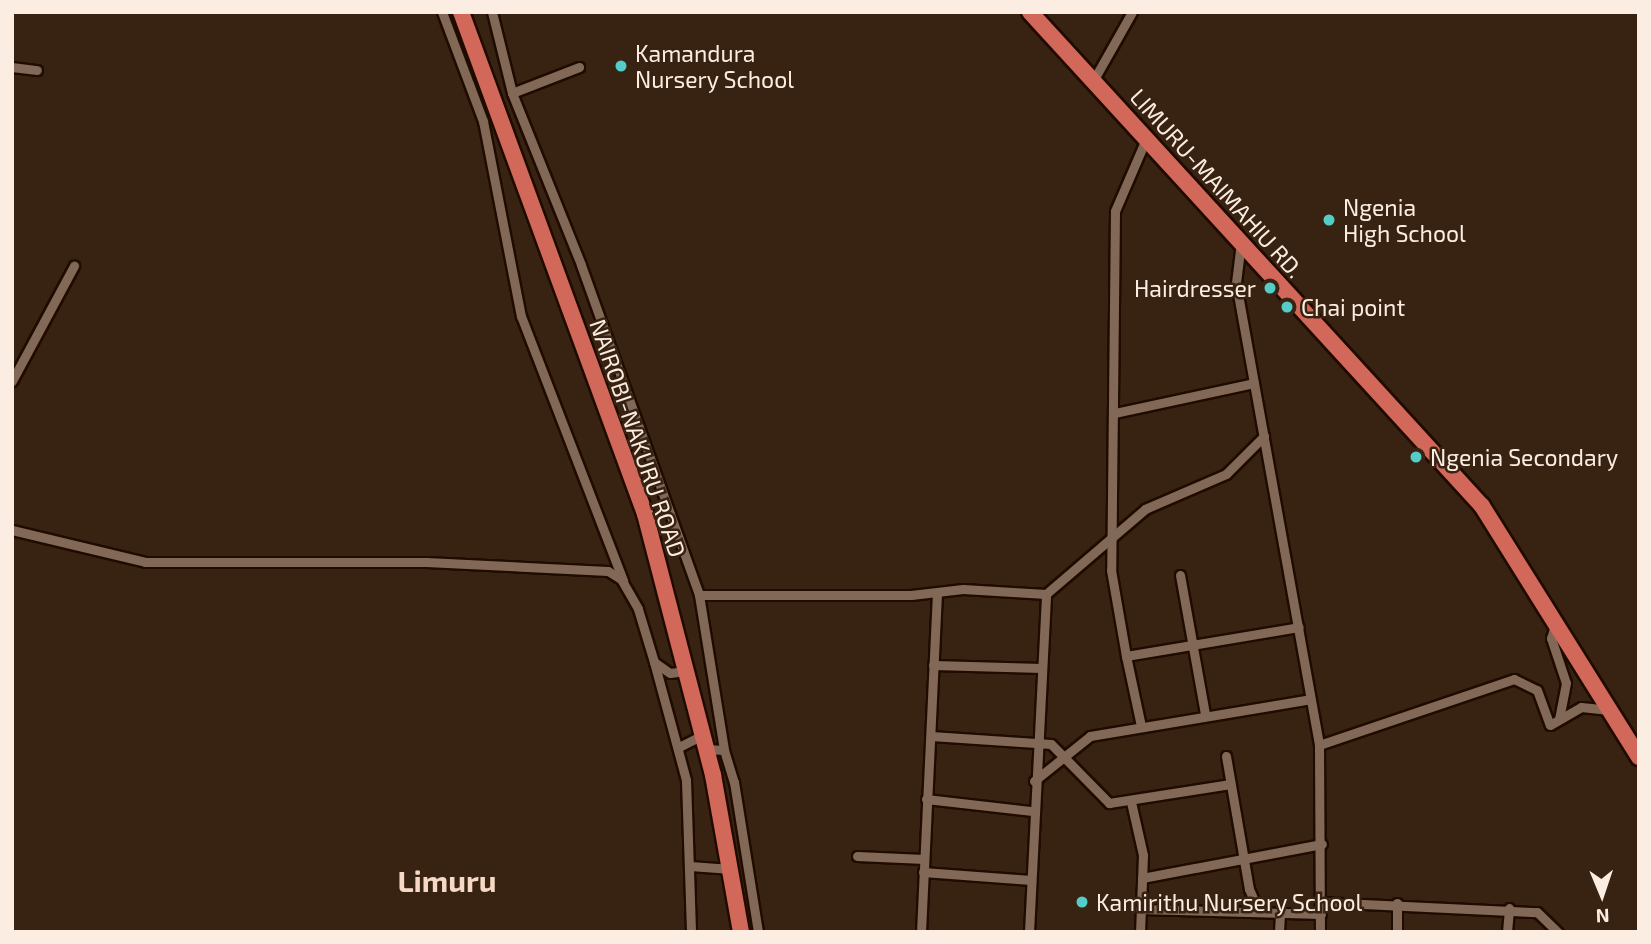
<!DOCTYPE html>
<style>
body{margin:0}
#map{position:relative;width:1651px;height:944px;overflow:hidden;background:#382312;font-family:"Exo 2",sans-serif}
div>[style]{position:absolute}
.roads{filter:drop-shadow(2px 0 #1f0b00) drop-shadow(-2px 0 #1f0b00) drop-shadow(0 2px #1f0b00) drop-shadow(0 -2px #1f0b00)}
.street>*{height:9px;margin:-4.5px;padding:0 4.5px;transform-origin:4.5px;border-radius:4.5px;background:#826856}
.highway>*{height:16px;margin:-8px;padding:0 8px;transform-origin:8px;border-radius:8px;background:#d26859}
.dots>*{width:19px;height:19px;translate:-50% -50%;box-sizing:border-box;border:4px solid #382312;border-radius:50%}
span{translate:-50% -50%;white-space:nowrap;text-align:center;line-height:1.15;-webkit-text-stroke:5px #382312;paint-order:stroke}
.poi-label{font-size:23px;color:#fcede3}
.left{translate:0 -50%;text-align:left}
.right{translate:-100% -50%;text-align:right}
.street-label{font-size:23px;color:#fcede3}
.district-label{font-size:30px;color:#f6d8c4;font-weight:700}
.frame{position:absolute;inset:0;border:14px solid #fcede3;pointer-events:none}
.north{position:absolute;left:1567px;top:860px;width:70px;height:70px;-webkit-text-stroke:5px #382312;paint-order:stroke;rotate:178deg;font-size:19px;font-weight:700;line-height:28px;text-align:center;color:#fcede3}
.north::after{content:'';display:block;margin:auto;width:24px;height:32px;background:#fcede3;clip-path:polygon(50% 0,100% 100%,50% 72%,0 100%)}
</style>
<div id="map">
<div class="roads">
<div class="street">
<i style="left:442px;top:12px;width:116px;rotate:69.4deg"></i>
<i style="left:483px;top:121px;width:199px;rotate:79deg"></i>
<i style="left:521px;top:316px;width:284px;rotate:68.9deg"></i>
<i style="left:492px;top:12px;width:83px;rotate:76.1deg"></i>
<i style="left:512px;top:93px;width:185px;rotate:68.1deg"></i>
<i style="left:581px;top:265px;width:350px;rotate:70.3deg"></i>
<i style="left:699px;top:595px;width:157px;rotate:80.8deg"></i>
<i style="left:12px;top:67px;width:25px;rotate:7deg"></i>
<i style="left:1093px;top:81px;width:79px;rotate:-60.5deg"></i>
<i style="left:512px;top:93px;width:72px;rotate:-21.2deg"></i>
<i style="left:1146px;top:139px;width:78px;rotate:113.3deg"></i>
<i style="left:1115px;top:211px;width:359px;rotate:90.6deg"></i>
<i style="left:1111px;top:570px;width:87px;rotate:80.1deg"></i>
<i style="left:1126px;top:656px;width:175px;rotate:-9.5deg"></i>
<i style="left:1241px;top:242px;width:41px;rotate:97deg"></i>
<i style="left:1236px;top:283px;width:469px;rotate:79.8deg"></i>
<i style="left:1319px;top:745px;width:187px;rotate:89.7deg"></i>
<i style="left:12px;top:381px;width:131px;rotate:-61.7deg"></i>
<i style="left:1115px;top:413px;width:142px;rotate:-12.2deg"></i>
<i style="left:12px;top:530px;width:137px;rotate:13.5deg"></i>
<i style="left:145px;top:562px;width:281px"></i>
<i style="left:426px;top:562px;width:182px;rotate:2.8deg"></i>
<i style="left:608px;top:571px;width:15px;rotate:32deg"></i>
<i style="left:621px;top:579px;width:34px;rotate:60deg"></i>
<i style="left:638px;top:609px;width:55px;rotate:73.2deg"></i>
<i style="left:654px;top:662px;width:19px;rotate:35deg"></i>
<i style="left:670px;top:673px;width:16px;rotate:-7deg"></i>
<i style="left:1180px;top:575px;width:141px;rotate:79.8deg"></i>
<i style="left:699px;top:595px;width:212px"></i>
<i style="left:911px;top:595px;width:52px;rotate:-6.6deg"></i>
<i style="left:963px;top:589px;width:83px;rotate:3.4deg"></i>
<i style="left:1046px;top:594px;width:130px;rotate:-40.6deg"></i>
<i style="left:1145px;top:509px;width:88px;rotate:-23.4deg"></i>
<i style="left:1226px;top:474px;width:54px;rotate:-45deg"></i>
<i style="left:1556px;top:622px;width:17px;rotate:107deg"></i>
<i style="left:1551px;top:638px;width:47px;rotate:71.6deg"></i>
<i style="left:1566px;top:683px;width:37px;rotate:101deg"></i>
<i style="left:1126px;top:656px;width:72px;rotate:77.9deg"></i>
<i style="left:654px;top:662px;width:122px;rotate:74.8deg"></i>
<i style="left:686px;top:780px;width:152px;rotate:88.1deg"></i>
<i style="left:933px;top:665px;width:109px;rotate:1.6deg"></i>
<i style="left:931px;top:736px;width:120px;rotate:3.8deg"></i>
<i style="left:1051px;top:744px;width:83px;rotate:45.5deg"></i>
<i style="left:1109px;top:803px;width:123px;rotate:-8.9deg"></i>
<i style="left:1319px;top:745px;width:206px;rotate:-18.7deg"></i>
<i style="left:1514px;top:679px;width:25px;rotate:26deg"></i>
<i style="left:1537px;top:690px;width:37px;rotate:70deg"></i>
<i style="left:1550px;top:725px;width:36px;rotate:-30deg"></i>
<i style="left:1581px;top:707px;width:28px;rotate:6deg"></i>
<i style="left:679px;top:747px;width:27px;rotate:-27deg"></i>
<i style="left:707px;top:749px;width:17px;rotate:3deg"></i>
<i style="left:724px;top:750px;width:34px;rotate:73deg"></i>
<i style="left:734px;top:782px;width:152px;rotate:80.9deg"></i>
<i style="left:1226px;top:756px;width:135px;rotate:80.2deg"></i>
<i style="left:1249px;top:889px;width:24px;rotate:66deg"></i>
<i style="left:1034px;top:781px;width:72px;rotate:-38.8deg"></i>
<i style="left:1090px;top:736px;width:223px;rotate:-9.5deg"></i>
<i style="left:926px;top:799px;width:107px;rotate:6.5deg"></i>
<i style="left:1131px;top:802px;width:54px;rotate:77.2deg"></i>
<i style="left:1143px;top:855px;width:77px;rotate:92.2deg"></i>
<i style="left:857px;top:856px;width:67px;rotate:2.6deg"></i>
<i style="left:690px;top:866px;width:41px;rotate:4.2deg"></i>
<i style="left:923px;top:872px;width:108px;rotate:4.2deg"></i>
<i style="left:1142px;top:878px;width:183px;rotate:-10.7deg"></i>
<i style="left:1321px;top:902px;width:216px;rotate:2.7deg"></i>
<i style="left:1537px;top:912px;width:29px;rotate:44deg"></i>
<i style="left:1140px;top:909px;width:181px;rotate:1.6deg"></i>
<i style="left:921px;top:932px;width:340px;rotate:-87.3deg"></i>
<i style="left:1029px;top:932px;width:338px;rotate:-87.1deg"></i>
<i style="left:1279px;top:932px;width:20px;rotate:-87deg"></i>
<i style="left:1397px;top:932px;width:29px;rotate:-90deg"></i>
<i style="left:1507px;top:932px;width:24px;rotate:-85deg"></i>
</div>
<div class="highway">
<i style="left:461px;top:12px;width:535px;rotate:69.87deg"></i>
<i style="left:645px;top:514px;width:270px;rotate:75.4deg"></i>
<i style="left:713px;top:775px;width:159px;rotate:79.9deg"></i>
<i style="left:1030px;top:12px;width:670px;rotate:47.54deg"></i>
<i style="left:1482px;top:506px;width:296px;rotate:58deg"></i>
</div>
</div>
<div class="dots">
<i style="left:621px;top:66px;background:#54cdc8"></i>
<i style="left:1329px;top:220px;background:#54cdc8"></i>
<i style="left:1270px;top:288px;background:#54cdc8"></i>
<i style="left:1287px;top:307px;background:#54cdc8"></i>
<i style="left:1416px;top:457px;background:#54cdc8"></i>
<i style="left:1082px;top:902px;background:#54cdc8"></i>
</div>
<div class="poi-label">
<span class="left" style="left:635px;top:66px">Kamandura<br>Nursery School</span>
<span class="left" style="left:1343px;top:220px">Ngenia<br>High School</span>
<span class="right" style="left:1256px;top:288px">Hairdresser</span>
<span class="left" style="left:1301px;top:307px">Chai point</span>
<span class="left" style="left:1430px;top:457px">Ngenia Secondary</span>
<span class="left" style="left:1096px;top:902px">Kamirithu Nursery School</span>
</div>
<div class="street-label">
<span style="left:1217px;top:183px;rotate:48deg">LIMURU-MAIMAHIU RD.</span>
<span style="left:638px;top:438px;rotate:71deg">NAIROBI-NAKURU ROAD</span>
</div>
<div class="district-label">
<span style="left:447px;top:880px">Limuru</span>
</div>
<div class="frame"></div>
<div class="north">N</div>
</div>
